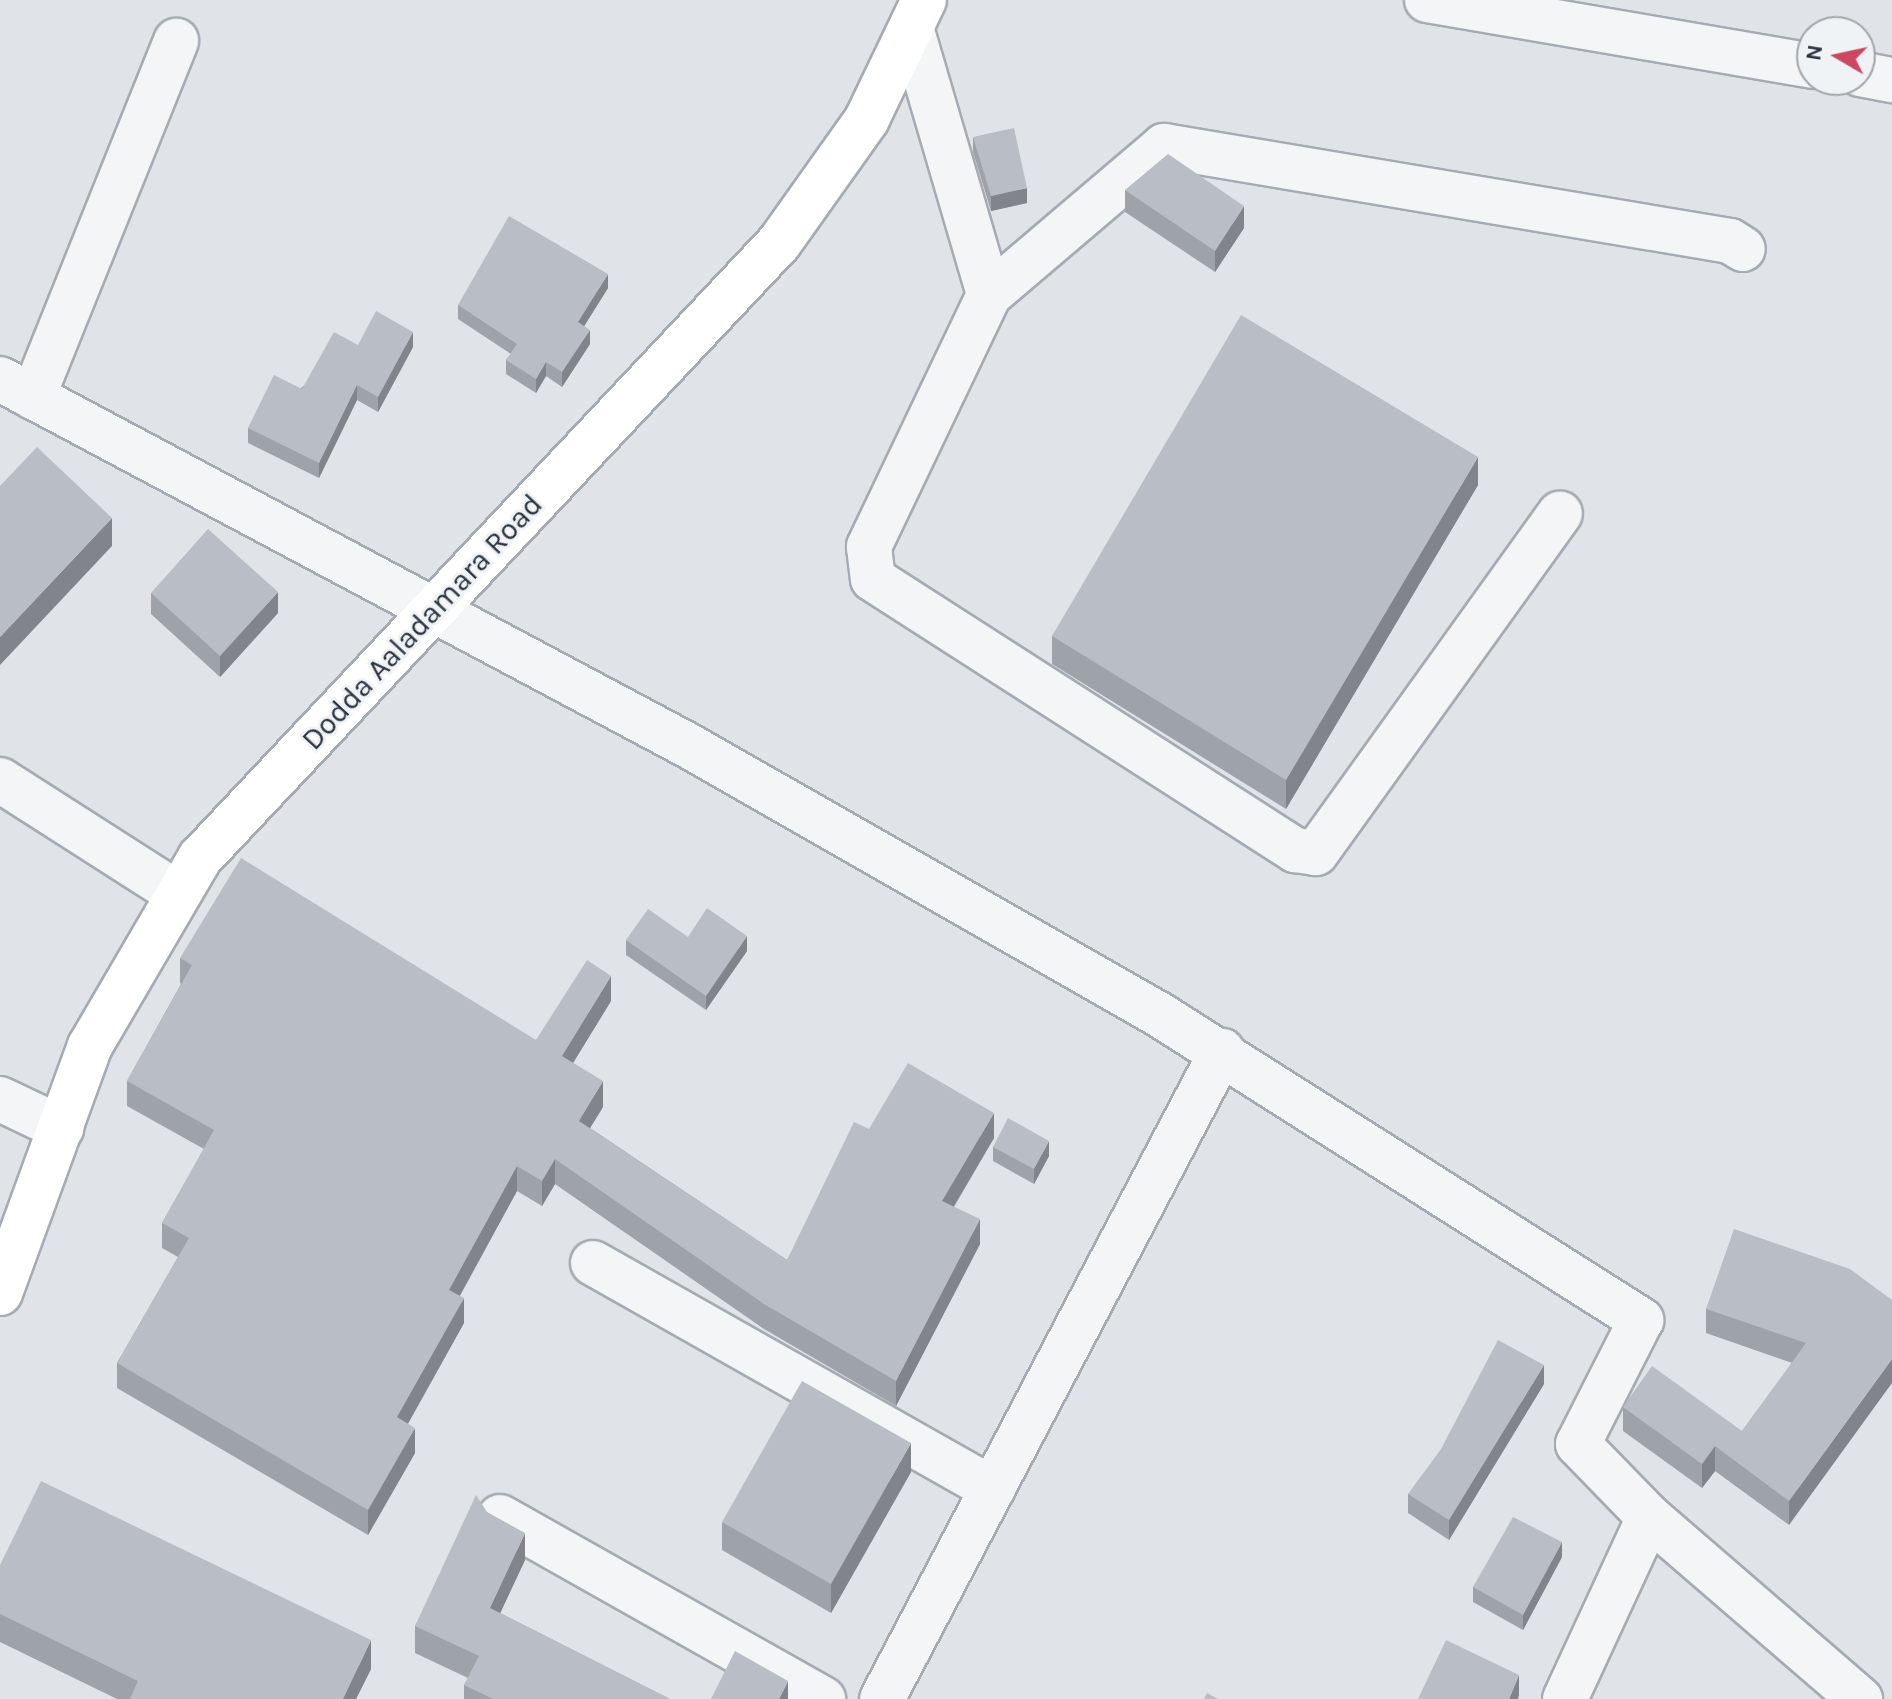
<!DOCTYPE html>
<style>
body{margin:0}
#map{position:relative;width:1892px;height:1699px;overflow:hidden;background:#e0e4e9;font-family:Karla,sans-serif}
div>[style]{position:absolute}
.roads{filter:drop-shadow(2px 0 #a5abb3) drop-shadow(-2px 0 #a5abb3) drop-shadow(0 2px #a5abb3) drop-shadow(0 -2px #a5abb3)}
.minor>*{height:44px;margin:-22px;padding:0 22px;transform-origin:22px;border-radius:22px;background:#f3f5f7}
.major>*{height:44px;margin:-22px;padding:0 22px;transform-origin:22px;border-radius:22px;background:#fff}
.wall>*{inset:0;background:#9ea3aa}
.shaded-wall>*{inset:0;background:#81848b}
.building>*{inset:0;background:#b8bdc6}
span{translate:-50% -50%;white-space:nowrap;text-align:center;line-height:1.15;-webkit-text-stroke:6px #f0f3f6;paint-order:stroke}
.street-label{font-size:30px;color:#293240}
.north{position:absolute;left:1796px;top:16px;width:80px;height:80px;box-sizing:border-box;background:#f0f3f6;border:2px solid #a0a6ad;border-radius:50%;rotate:279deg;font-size:22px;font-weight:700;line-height:32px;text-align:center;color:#293240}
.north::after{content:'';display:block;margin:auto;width:28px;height:36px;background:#cb4860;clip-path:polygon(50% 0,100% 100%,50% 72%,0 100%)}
</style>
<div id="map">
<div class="roads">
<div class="minor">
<i style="left:1427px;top:0;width:391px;rotate:9.7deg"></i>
<i style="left:912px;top:31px;width:275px;rotate:73.7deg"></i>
<i style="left:989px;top:295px;width:279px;rotate:115.5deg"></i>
<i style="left:869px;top:547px;width:32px;rotate:83deg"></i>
<i style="left:873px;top:579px;width:502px;rotate:32.71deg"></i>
<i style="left:1295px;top:850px;width:21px;rotate:8deg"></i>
<i style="left:1316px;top:853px;width:418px;rotate:-54.3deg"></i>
<i style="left:1860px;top:74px;width:33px;rotate:11deg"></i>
<i style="left:989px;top:295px;width:230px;rotate:-40.4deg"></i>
<i style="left:1164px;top:146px;width:574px;rotate:9.53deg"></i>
<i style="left:1730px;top:241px;width:15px;rotate:32deg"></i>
<i style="left:0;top:379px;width:781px;rotate:28.04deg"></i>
<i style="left:689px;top:746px;width:542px;rotate:29.73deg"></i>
<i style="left:1160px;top:1015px;width:570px;rotate:32.38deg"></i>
<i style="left:1641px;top:1320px;width:139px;rotate:116.9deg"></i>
<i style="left:1578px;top:1444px;width:102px;rotate:45.8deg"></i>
<i style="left:1649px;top:1517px;width:279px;rotate:40.8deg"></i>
<i style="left:33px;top:397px;width:384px;rotate:-68.1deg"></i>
<i style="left:0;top:780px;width:211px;rotate:32.6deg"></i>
<i style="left:0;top:1099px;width:68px;rotate:25.4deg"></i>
<i style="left:593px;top:1263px;width:459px;rotate:29.5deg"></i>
<i style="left:500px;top:1517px;width:371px;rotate:29.4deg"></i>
<i style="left:882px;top:1699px;width:732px;rotate:-62.31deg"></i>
<i style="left:1565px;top:1699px;width:200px;rotate:-65.2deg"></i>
</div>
<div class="major">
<i style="left:0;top:1293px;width:263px;rotate:-70deg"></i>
<i style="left:90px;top:1046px;width:218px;rotate:-59.7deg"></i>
<i style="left:200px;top:858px;width:845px;rotate:-46.73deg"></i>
<i style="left:779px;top:243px;width:152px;rotate:-54.6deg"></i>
<i style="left:867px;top:119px;width:132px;rotate:-64.4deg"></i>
</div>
</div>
<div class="wall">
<i style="clip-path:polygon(973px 137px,1027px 203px,991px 211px,973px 152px)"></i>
<i style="clip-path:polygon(1125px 190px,1244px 228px,1215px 272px,1125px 212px)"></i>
<i style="clip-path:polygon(608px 288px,584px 326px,590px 344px,562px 387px,546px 376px,536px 393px,506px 374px,506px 360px,511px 354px,458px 319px,458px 305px)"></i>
<i style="clip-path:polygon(358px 345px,413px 347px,378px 412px,357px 400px,319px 478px,248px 443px,248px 428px)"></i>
<i style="clip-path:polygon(1478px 485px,1286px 809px,1052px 664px,1052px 636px)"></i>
<i style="clip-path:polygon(151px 593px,278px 613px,220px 677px,151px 614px)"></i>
<i style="clip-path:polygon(688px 937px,747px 951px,706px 1010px,626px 955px,626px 940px)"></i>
<i style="clip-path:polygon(180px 958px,536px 1040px,611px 1001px,573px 1063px,603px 1107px,590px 1128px,787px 1260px,869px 1129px,994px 1138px,954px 1207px,980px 1244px,896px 1406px,764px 1329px,555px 1184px,542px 1206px,517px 1191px,460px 1296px,464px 1323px,408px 1424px,415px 1453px,368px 1535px,117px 1388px,117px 1363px,178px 1257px,162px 1248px,162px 1223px,204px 1149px,127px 1106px,127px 1081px,181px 984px,180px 983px)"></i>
<i style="clip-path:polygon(993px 1147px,1049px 1156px,1034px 1184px,993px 1161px)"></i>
<i style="clip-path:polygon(1850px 1269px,1789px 1525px,1715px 1471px,1702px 1488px,1623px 1431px,1623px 1407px,1742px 1431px,1792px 1363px,1706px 1333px,1706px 1309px)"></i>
<i style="clip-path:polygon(1544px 1384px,1449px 1540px,1408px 1513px,1408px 1494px)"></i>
<i style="clip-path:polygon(911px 1472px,831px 1613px,722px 1550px,722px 1522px)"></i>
<i style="clip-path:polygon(487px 1512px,525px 1560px,500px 1613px,670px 1699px,464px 1699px,464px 1685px,468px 1678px,415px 1653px,415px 1626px)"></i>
<i style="clip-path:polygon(1562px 1557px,1523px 1630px,1473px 1602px,1473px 1587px)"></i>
<i style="clip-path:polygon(0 1565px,371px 1669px,356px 1699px,117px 1699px,0 1642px)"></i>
</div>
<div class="shaded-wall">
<i style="clip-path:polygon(1027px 188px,1027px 203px,991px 211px,991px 196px)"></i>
<i style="clip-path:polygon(1244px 206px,1244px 228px,1215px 272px,1215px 251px)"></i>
<i style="clip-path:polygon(608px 274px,608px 288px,578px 336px,578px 322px)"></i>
<i style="clip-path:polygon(590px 330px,590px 344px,562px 387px,562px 372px)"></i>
<i style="clip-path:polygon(413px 332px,413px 347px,378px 412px,378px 397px)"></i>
<i style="clip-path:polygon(546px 362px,546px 376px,536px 393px,536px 379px)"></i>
<i style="clip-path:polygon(357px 385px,357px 400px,319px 478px,319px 463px)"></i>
<i style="clip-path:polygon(1478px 457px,1478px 485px,1286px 809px,1286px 780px)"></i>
<i style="clip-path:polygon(112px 518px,112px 546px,0 665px,0 637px)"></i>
<i style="clip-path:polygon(278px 592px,278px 613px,220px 677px,220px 656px)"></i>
<i style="clip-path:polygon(747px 936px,747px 951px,706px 1010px,706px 996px)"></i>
<i style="clip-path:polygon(611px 976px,611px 1001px,562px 1081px,562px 1056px)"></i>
<i style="clip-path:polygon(603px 1081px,603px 1107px,579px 1146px,579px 1121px)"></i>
<i style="clip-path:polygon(994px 1113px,994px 1138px,942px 1226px,942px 1201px)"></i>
<i style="clip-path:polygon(1049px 1141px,1049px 1156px,1034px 1184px,1034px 1169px)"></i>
<i style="clip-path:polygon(555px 1159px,555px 1184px,542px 1206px,542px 1181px)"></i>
<i style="clip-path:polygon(517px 1166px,517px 1191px,449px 1315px,449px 1290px)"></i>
<i style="clip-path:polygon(980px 1219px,980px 1244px,896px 1406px,896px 1381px)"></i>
<i style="clip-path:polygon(464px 1298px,464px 1323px,397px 1443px,397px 1417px)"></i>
<i style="clip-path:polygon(1892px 1359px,1892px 1383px,1789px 1525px,1789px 1501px)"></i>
<i style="clip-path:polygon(1544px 1365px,1544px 1384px,1449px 1540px,1449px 1520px)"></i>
<i style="clip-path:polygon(415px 1428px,415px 1453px,368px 1535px,368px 1510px)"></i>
<i style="clip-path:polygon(911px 1443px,911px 1472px,831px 1613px,831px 1584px)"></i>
<i style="clip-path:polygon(1715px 1446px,1715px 1471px,1702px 1488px,1702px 1464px)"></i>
<i style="clip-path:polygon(525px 1533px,525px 1560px,490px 1635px,490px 1608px)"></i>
<i style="clip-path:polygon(1562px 1542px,1562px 1557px,1523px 1630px,1523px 1615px)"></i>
<i style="clip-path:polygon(371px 1640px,371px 1669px,356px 1699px,343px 1699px)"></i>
<i style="clip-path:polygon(1519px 1675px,1519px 1695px,1518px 1699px,1509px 1699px)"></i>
<i style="clip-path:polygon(788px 1681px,788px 1699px,779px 1699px)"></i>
</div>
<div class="building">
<i style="clip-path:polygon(1014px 128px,1027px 188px,991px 196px,973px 137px)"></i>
<i style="clip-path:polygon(1168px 154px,1244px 206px,1215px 251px,1125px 190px)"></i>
<i style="clip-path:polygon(509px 216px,608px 274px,578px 322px,590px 330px,562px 372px,546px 362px,536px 379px,506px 360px,517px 344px,458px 305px)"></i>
<i style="clip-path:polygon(376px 311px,413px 332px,378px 397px,357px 385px,319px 463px,248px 428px,274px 375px,302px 389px,334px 332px,358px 345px)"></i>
<i style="clip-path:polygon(1241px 315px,1478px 457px,1286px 780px,1052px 636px)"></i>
<i style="clip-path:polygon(37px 447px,112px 518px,0 637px,0 486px)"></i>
<i style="clip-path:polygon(208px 529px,278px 592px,220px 656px,151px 593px)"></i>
<i style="clip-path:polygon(241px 858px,536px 1040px,587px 960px,611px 976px,562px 1056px,603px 1081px,579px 1121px,787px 1260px,854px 1122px,869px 1129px,908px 1063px,994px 1113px,942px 1201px,980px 1219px,896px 1381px,764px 1304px,555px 1159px,542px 1181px,517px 1166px,449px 1290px,464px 1298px,397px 1417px,415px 1428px,368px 1510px,117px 1363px,189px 1238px,162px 1223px,214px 1130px,127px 1081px,192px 965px,180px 958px)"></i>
<i style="clip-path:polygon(707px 908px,747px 936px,706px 996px,626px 940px,648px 909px,688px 937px)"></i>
<i style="clip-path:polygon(1008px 1118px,1049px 1141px,1034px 1169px,993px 1147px)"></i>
<i style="clip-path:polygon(1734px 1229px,1850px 1269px,1892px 1300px,1892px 1359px,1789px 1501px,1715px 1446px,1702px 1464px,1623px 1407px,1652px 1366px,1742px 1431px,1806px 1343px,1706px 1309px)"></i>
<i style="clip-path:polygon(1498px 1340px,1544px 1365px,1449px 1520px,1408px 1494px,1441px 1449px)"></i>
<i style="clip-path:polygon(802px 1381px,911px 1443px,831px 1584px,722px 1522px)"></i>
<i style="clip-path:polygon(41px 1481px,371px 1640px,343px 1699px,130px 1699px,138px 1681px,0 1614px,0 1565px)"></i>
<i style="clip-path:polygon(476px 1495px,487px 1512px,525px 1533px,490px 1608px,670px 1699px,493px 1699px,464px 1685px,479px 1656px,415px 1626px)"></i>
<i style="clip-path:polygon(1513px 1517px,1562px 1542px,1523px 1615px,1473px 1587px)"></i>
<i style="clip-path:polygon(1446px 1640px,1519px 1675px,1509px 1699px,1418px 1699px)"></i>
<i style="clip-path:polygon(735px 1651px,788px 1681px,779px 1699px,711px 1699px)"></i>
<i style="clip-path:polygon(1207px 1693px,1218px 1699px,1204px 1699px)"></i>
</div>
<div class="street-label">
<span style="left:422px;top:622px;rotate:-47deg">Dodda Aaladamara Road</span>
</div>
<div class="north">N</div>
</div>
